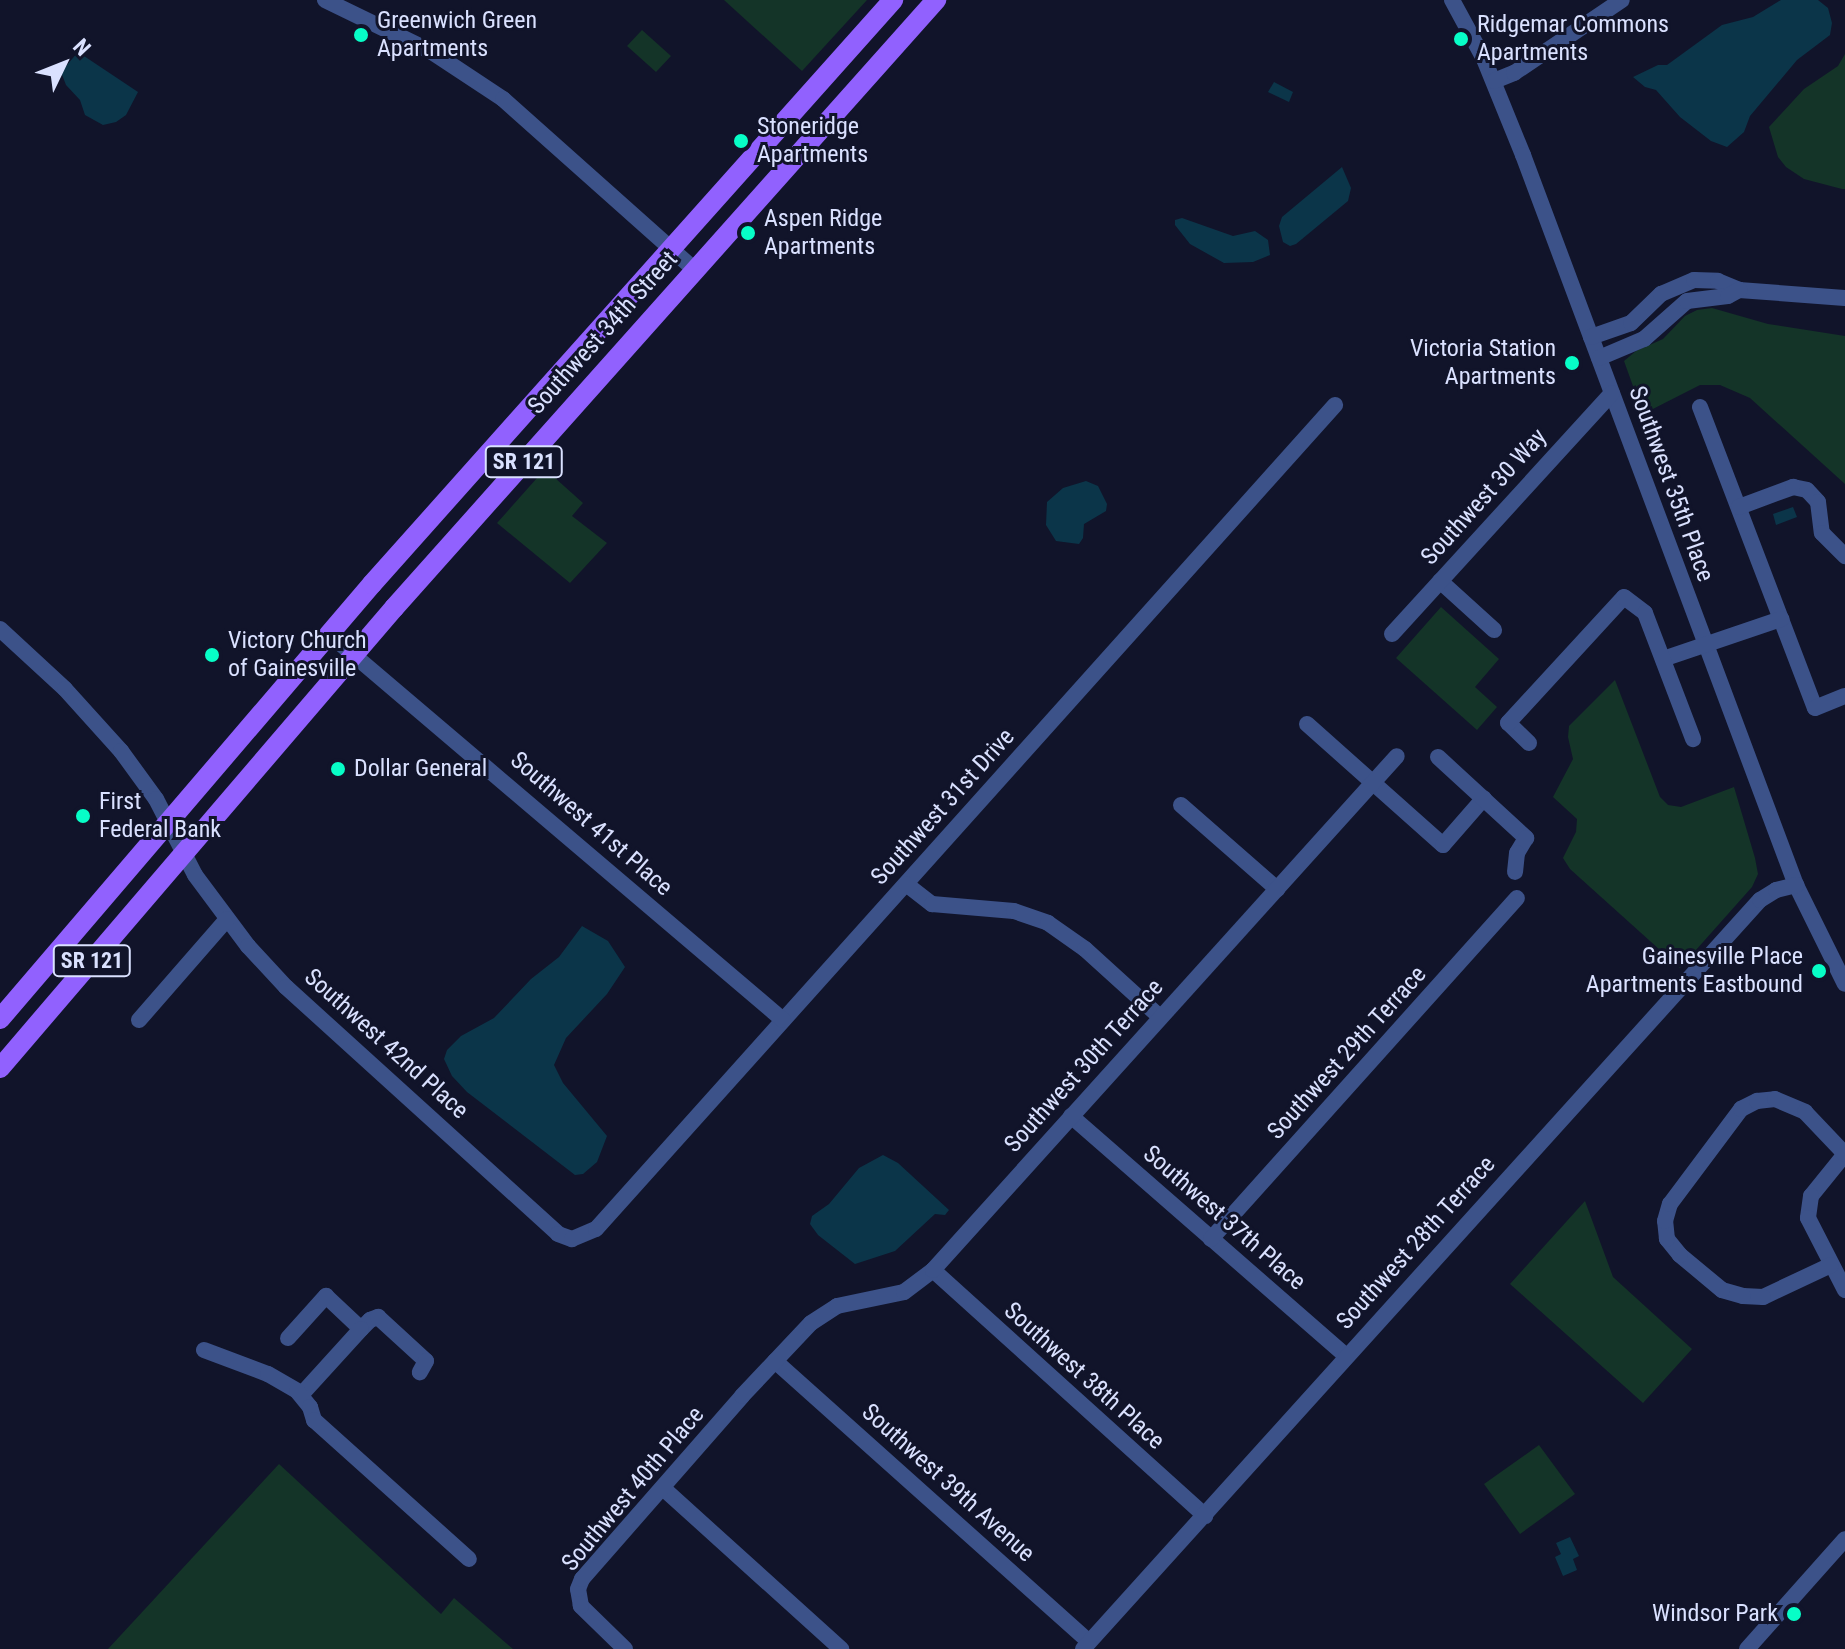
<!DOCTYPE html>
<style>
body{margin:0}
#map{position:relative;width:1845px;height:1649px;overflow:hidden;background:#11142a;font-family:"Roboto Condensed",sans-serif}
div>[style]{position:absolute}
.green>*{inset:0;background:#143428}
.water>*{inset:0;background:#0b3549}
.minor>*{height:16px;margin:-8px;padding:0 8px;transform-origin:8px;border-radius:8px;background:#3c5289}
.major>*{height:20px;margin:-10px;padding:0 10px;transform-origin:10px;border-radius:10px;background:#9161fe}
.dots>*{width:22px;height:22px;translate:-50% -50%;box-sizing:border-box;border:4px solid #11142a;border-radius:50%}
span{translate:-50% -50%;white-space:nowrap;text-align:center;line-height:1.15;-webkit-text-stroke:6px #11142a;paint-order:stroke}
.shield-label span{padding:2px 6px;background:#11142a;border:2px solid;border-radius:6px;-webkit-text-stroke-width:0}
.shield-label{font-size:22px;color:#dae1ff;font-weight:700}
.poi-label{font-size:24px;color:#dae1ff}
.left{translate:0 -50%;text-align:left}
.right{translate:-100% -50%;text-align:right}
.street-label{font-size:24px;color:#dae1ff}
.north{position:absolute;left:24px;top:24px;width:80px;height:80px;-webkit-text-stroke:6px #11142a;paint-order:stroke;rotate:47deg;font-size:22px;font-weight:700;line-height:32px;text-align:center;color:#dae1ff}
.north::after{content:'';display:block;margin:auto;width:28px;height:36px;background:#dae1ff;clip-path:polygon(50% 0,100% 100%,50% 72%,0 100%)}
</style>
<div id="map">
<div class="green">
<i style="clip-path:polygon(724px 0,867px 0,802px 71px)"></i>
<i style="clip-path:polygon(642px 30px,671px 56px,656px 72px,627px 46px)"></i>
<i style="clip-path:polygon(1845px 54px,1845px 189px,1842px 189px,1804px 179px,1786px 167px,1778px 157px,1769px 127px,1804px 89px,1838px 66px)"></i>
<i style="clip-path:polygon(1712px 308px,1768px 324px,1845px 336px,1845px 484px,1750px 398px,1720px 385px,1700px 385px,1643px 414px,1624px 361px,1636px 351px,1663px 339px,1685px 316px,1697px 310px)"></i>
<i style="clip-path:polygon(545px 469px,583px 503px,572px 516px,607px 543px,570px 583px,497px 523px)"></i>
<i style="clip-path:polygon(1441px 607px,1499px 659px,1475px 687px,1497px 707px,1477px 730px,1396px 658px)"></i>
<i style="clip-path:polygon(1615px 680px,1660px 797px,1668px 805px,1681px 807px,1734px 787px,1755px 858px,1758px 874px,1752px 887px,1680px 968px,1570px 869px,1563px 858px,1576px 832px,1577px 819px,1553px 797px,1573px 759px,1568px 737px,1569px 726px)"></i>
<i style="clip-path:polygon(1585px 1201px,1613px 1277px,1692px 1349px,1643px 1403px,1510px 1284px)"></i>
<i style="clip-path:polygon(1539px 1445px,1575px 1494px,1520px 1534px,1484px 1484px)"></i>
<i style="clip-path:polygon(279px 1464px,441px 1614px,454px 1598px,513px 1649px,108px 1649px)"></i>
</div>
<div class="water">
<i style="clip-path:polygon(1781px 0,1818px 0,1828px 8px,1832px 23px,1830px 35px,1797px 60px,1750px 116px,1744px 132px,1727px 147px,1711px 141px,1680px 117px,1656px 90px,1645px 87px,1633px 77px,1658px 65px,1667px 65px,1722px 25px,1753px 17px)"></i>
<i style="clip-path:polygon(78px 52px,138px 92px,126px 115px,116px 122px,103px 125px,85px 115px,80px 100px,66px 85px,61px 72px)"></i>
<i style="clip-path:polygon(1274px 82px,1293px 92px,1289px 102px,1268px 92px)"></i>
<i style="clip-path:polygon(1342px 167px,1351px 188px,1348px 201px,1296px 244px,1290px 246px,1283px 242px,1279px 226px,1282px 217px)"></i>
<i style="clip-path:polygon(1182px 218px,1233px 236px,1255px 231px,1268px 240px,1270px 255px,1253px 262px,1224px 263px,1190px 244px,1175px 225px,1175px 220px)"></i>
<i style="clip-path:polygon(1086px 481px,1098px 486px,1107px 504px,1106px 511px,1084px 524px,1083px 538px,1079px 544px,1056px 541px,1046px 525px,1047px 502px,1063px 488px)"></i>
<i style="clip-path:polygon(1793px 507px,1797px 517px,1776px 525px,1773px 514px)"></i>
<i style="clip-path:polygon(582px 926px,608px 941px,625px 967px,607px 994px,566px 1038px,554px 1065px,563px 1083px,607px 1136px,597px 1162px,583px 1174px,575px 1175px,467px 1092px,452px 1076px,444px 1059px,447px 1050px,461px 1036px,494px 1018px,531px 979px,559px 957px)"></i>
<i style="clip-path:polygon(883px 1155px,898px 1163px,949px 1210px,945px 1215px,935px 1214px,895px 1251px,855px 1264px,818px 1235px,810px 1224px,812px 1216px,829px 1204px,859px 1168px)"></i>
<i style="clip-path:polygon(1570px 1537px,1579px 1556px,1573px 1559px,1577px 1570px,1563px 1576px,1555px 1557px,1561px 1554px,1556px 1543px)"></i>
</div>
<div class="minor">
<i style="left:325px;top:0;width:119px;rotate:25.9deg"></i>
<i style="left:432px;top:52px;width:85px;rotate:33.5deg"></i>
<i style="left:503px;top:99px;width:257px;rotate:41.7deg"></i>
<i style="left:1452px;top:0;width:67px;rotate:61.5deg"></i>
<i style="left:1484px;top:59px;width:104px;rotate:67.9deg"></i>
<i style="left:1523px;top:155px;width:779px;rotate:69.5deg"></i>
<i style="left:1796px;top:885px;width:110px;rotate:63.7deg"></i>
<i style="left:1494px;top:81px;width:22px;rotate:-22deg"></i>
<i style="left:1514px;top:73px;width:130px;rotate:-34.1deg"></i>
<i style="left:1591px;top:337px;width:42px;rotate:-19.3deg"></i>
<i style="left:1631px;top:323px;width:42px;rotate:-44deg"></i>
<i style="left:1661px;top:294px;width:36px;rotate:-23deg"></i>
<i style="left:1694px;top:280px;width:24px;rotate:2deg"></i>
<i style="left:1718px;top:281px;width:23px;rotate:23deg"></i>
<i style="left:1739px;top:290px;width:106px;rotate:4.3deg"></i>
<i style="left:1599px;top:358px;width:49px;rotate:-22.9deg"></i>
<i style="left:1644px;top:339px;width:57px;rotate:-41.5deg"></i>
<i style="left:1687px;top:301px;width:41px;rotate:-7deg"></i>
<i style="left:1728px;top:296px;width:13px;rotate:-29deg"></i>
<i style="left:1700px;top:407px;width:322px;rotate:69.1deg"></i>
<i style="left:1815px;top:708px;width:32px;rotate:-22deg"></i>
<i style="left:1739px;top:507px;width:58px;rotate:-20.3deg"></i>
<i style="left:1793px;top:487px;width:14px;rotate:12deg"></i>
<i style="left:1807px;top:490px;width:16px;rotate:47deg"></i>
<i style="left:1818px;top:502px;width:31px;rotate:83deg"></i>
<i style="left:1822px;top:533px;width:33px;rotate:45deg"></i>
<i style="left:1440px;top:581px;width:73px;rotate:42.2deg"></i>
<i style="left:0;top:629px;width:88px;rotate:42.7deg"></i>
<i style="left:65px;top:689px;width:84px;rotate:47.9deg"></i>
<i style="left:121px;top:751px;width:59px;rotate:53.9deg"></i>
<i style="left:156px;top:799px;width:85px;rotate:62.8deg"></i>
<i style="left:195px;top:875px;width:89px;rotate:53.3deg"></i>
<i style="left:248px;top:946px;width:56px;rotate:47.2deg"></i>
<i style="left:286px;top:987px;width:367px;rotate:42.2deg"></i>
<i style="left:558px;top:1234px;width:15px;rotate:20deg"></i>
<i style="left:572px;top:1239px;width:26px;rotate:-23deg"></i>
<i style="left:596px;top:1229px;width:1107px;rotate:-48.11deg"></i>
<i style="left:329px;top:634px;width:596px;rotate:40.37deg"></i>
<i style="left:1392px;top:634px;width:326px;rotate:-47.6deg"></i>
<i style="left:1663px;top:659px;width:125px;rotate:-18.7deg"></i>
<i style="left:1307px;top:724px;width:182px;rotate:41.7deg"></i>
<i style="left:1443px;top:845px;width:62px;rotate:-48.9deg"></i>
<i style="left:1529px;top:743px;width:29px;rotate:-136deg"></i>
<i style="left:1508px;top:723px;width:171px;rotate:-47.4deg"></i>
<i style="left:1624px;top:597px;width:26px;rotate:37deg"></i>
<i style="left:1645px;top:613px;width:135px;rotate:69.1deg"></i>
<i style="left:1438px;top:757px;width:120px;rotate:42.6deg"></i>
<i style="left:1526px;top:838px;width:17px;rotate:121deg"></i>
<i style="left:1517px;top:853px;width:19px;rotate:96deg"></i>
<i style="left:1181px;top:805px;width:128px;rotate:41.2deg"></i>
<i style="left:906px;top:884px;width:33px;rotate:38deg"></i>
<i style="left:932px;top:904px;width:82px;rotate:4.9deg"></i>
<i style="left:1014px;top:911px;width:36px;rotate:19deg"></i>
<i style="left:1048px;top:923px;width:45px;rotate:35.1deg"></i>
<i style="left:1085px;top:949px;width:101px;rotate:42.2deg"></i>
<i style="left:139px;top:1020px;width:134px;rotate:-48.9deg"></i>
<i style="left:1071px;top:1116px;width:364px;rotate:41.1deg"></i>
<i style="left:1845px;top:1154px;width:54px;rotate:129deg"></i>
<i style="left:1811px;top:1196px;width:22px;rotate:98deg"></i>
<i style="left:1808px;top:1218px;width:81px;rotate:62.8deg"></i>
<i style="left:1211px;top:1239px;width:458px;rotate:-48.1deg"></i>
<i style="left:1831px;top:1265px;width:75px;rotate:154.8deg"></i>
<i style="left:1763px;top:1297px;width:20px;rotate:-177deg"></i>
<i style="left:1743px;top:1296px;width:22px;rotate:-164deg"></i>
<i style="left:1722px;top:1290px;width:55px;rotate:-140.2deg"></i>
<i style="left:1680px;top:1255px;width:21px;rotate:-129deg"></i>
<i style="left:1667px;top:1239px;width:18px;rotate:-96deg"></i>
<i style="left:1665px;top:1221px;width:18px;rotate:-74deg"></i>
<i style="left:1670px;top:1204px;width:119px;rotate:-53.2deg"></i>
<i style="left:1741px;top:1109px;width:18px;rotate:-27deg"></i>
<i style="left:1757px;top:1101px;width:18px;rotate:-6deg"></i>
<i style="left:1775px;top:1099px;width:33px;rotate:23deg"></i>
<i style="left:1805px;top:1112px;width:58px;rotate:46.4deg"></i>
<i style="left:933px;top:1270px;width:367px;rotate:42.1deg"></i>
<i style="left:361px;top:1329px;width:13px;rotate:-45deg"></i>
<i style="left:370px;top:1320px;width:9px;rotate:-21deg"></i>
<i style="left:378px;top:1317px;width:65px;rotate:42.5deg"></i>
<i style="left:426px;top:1361px;width:13px;rotate:119deg"></i>
<i style="left:288px;top:1338px;width:57px;rotate:-47.9deg"></i>
<i style="left:326px;top:1296px;width:48px;rotate:43.3deg"></i>
<i style="left:361px;top:1329px;width:89px;rotate:132.3deg"></i>
<i style="left:204px;top:1350px;width:68px;rotate:20.6deg"></i>
<i style="left:268px;top:1374px;width:34px;rotate:30deg"></i>
<i style="left:297px;top:1391px;width:21px;rotate:51deg"></i>
<i style="left:310px;top:1407px;width:14px;rotate:73deg"></i>
<i style="left:314px;top:1420px;width:208px;rotate:41.9deg"></i>
<i style="left:775px;top:1361px;width:421px;rotate:41.8deg"></i>
<i style="left:664px;top:1489px;width:239px;rotate:42.1deg"></i>
<i style="left:625px;top:1649px;width:62px;rotate:-135.7deg"></i>
<i style="left:581px;top:1606px;width:17px;rotate:-100deg"></i>
<i style="left:578px;top:1589px;width:11px;rotate:-68deg"></i>
<i style="left:582px;top:1579px;width:243px;rotate:-48.8deg"></i>
<i style="left:742px;top:1396px;width:100px;rotate:-46.6deg"></i>
<i style="left:811px;top:1323px;width:31px;rotate:-33deg"></i>
<i style="left:837px;top:1306px;width:68px;rotate:-11.8deg"></i>
<i style="left:904px;top:1292px;width:36px;rotate:-37deg"></i>
<i style="left:933px;top:1270px;width:692px;rotate:-47.93deg"></i>
<i style="left:1083px;top:1649px;width:1010px;rotate:-47.89deg"></i>
<i style="left:1760px;top:900px;width:19px;rotate:-32deg"></i>
<i style="left:1776px;top:890px;width:21px;rotate:-14deg"></i>
<i style="left:1747px;top:1649px;width:147px;rotate:-48.3deg"></i>
</div>
<div class="major">
<i style="left:0;top:1019px;width:572px;rotate:-49.46deg"></i>
<i style="left:372px;top:584px;width:783px;rotate:-48.26deg"></i>
<i style="left:0;top:1068px;width:606px;rotate:-49.42deg"></i>
<i style="left:394px;top:608px;width:815px;rotate:-48.28deg"></i>
</div>
<div class="dots">
<i style="left:361px;top:35px;background:#07fec7"></i>
<i style="left:1461px;top:39px;background:#07fec7"></i>
<i style="left:741px;top:141px;background:#07fec7"></i>
<i style="left:748px;top:233px;background:#07fec7"></i>
<i style="left:1572px;top:363px;background:#07fec7"></i>
<i style="left:212px;top:655px;background:#07fec7"></i>
<i style="left:338px;top:769px;background:#07fec7"></i>
<i style="left:83px;top:816px;background:#07fec7"></i>
<i style="left:1819px;top:971px;background:#07fec7"></i>
<i style="left:1794px;top:1614px;background:#07fec7"></i>
</div>
<div class="shield-label">
<span style="left:524px;top:462px">SR 121</span>
<span style="left:92px;top:961px">SR 121</span>
</div>
<div class="poi-label">
<span class="left" style="left:377px;top:35px">Greenwich Green<br>Apartments</span>
<span class="left" style="left:1477px;top:39px">Ridgemar Commons<br>Apartments</span>
<span class="left" style="left:757px;top:141px">Stoneridge<br>Apartments</span>
<span class="left" style="left:764px;top:233px">Aspen Ridge<br>Apartments</span>
<span class="right" style="left:1556px;top:363px">Victoria Station<br>Apartments</span>
<span class="left" style="left:228px;top:655px">Victory Church<br>of Gainesville</span>
<span class="left" style="left:354px;top:769px">Dollar General</span>
<span class="left" style="left:99px;top:816px">First<br>Federal Bank</span>
<span class="right" style="left:1803px;top:971px">Gainesville Place<br>Apartments Eastbound</span>
<span class="right" style="left:1778px;top:1614px">Windsor Park</span>
</div>
<div class="street-label">
<span style="left:603px;top:333px;rotate:-48deg">Southwest 34th Street</span>
<span style="left:1671px;top:484px;rotate:70deg">Southwest 35th Place</span>
<span style="left:1484px;top:497px;rotate:-48deg">Southwest 30 Way</span>
<span style="left:943px;top:807px;rotate:-48deg">Southwest 31st Drive</span>
<span style="left:591px;top:824px;rotate:41deg">Southwest 41st Place</span>
<span style="left:386px;top:1044px;rotate:42deg">Southwest 42nd Place</span>
<span style="left:1347px;top:1053px;rotate:-48deg">Southwest 29th Terrace</span>
<span style="left:1084px;top:1066px;rotate:-48deg">Southwest 30th Terrace</span>
<span style="left:1224px;top:1218px;rotate:41deg">Southwest 37th Place</span>
<span style="left:1416px;top:1243px;rotate:-48deg">Southwest 28th Terrace</span>
<span style="left:1084px;top:1376px;rotate:42deg">Southwest 38th Place</span>
<span style="left:948px;top:1483px;rotate:42deg">Southwest 39th Avenue</span>
<span style="left:633px;top:1489px;rotate:-50deg">Southwest 40th Place</span>
</div>
<div class="north">N</div>
</div>
